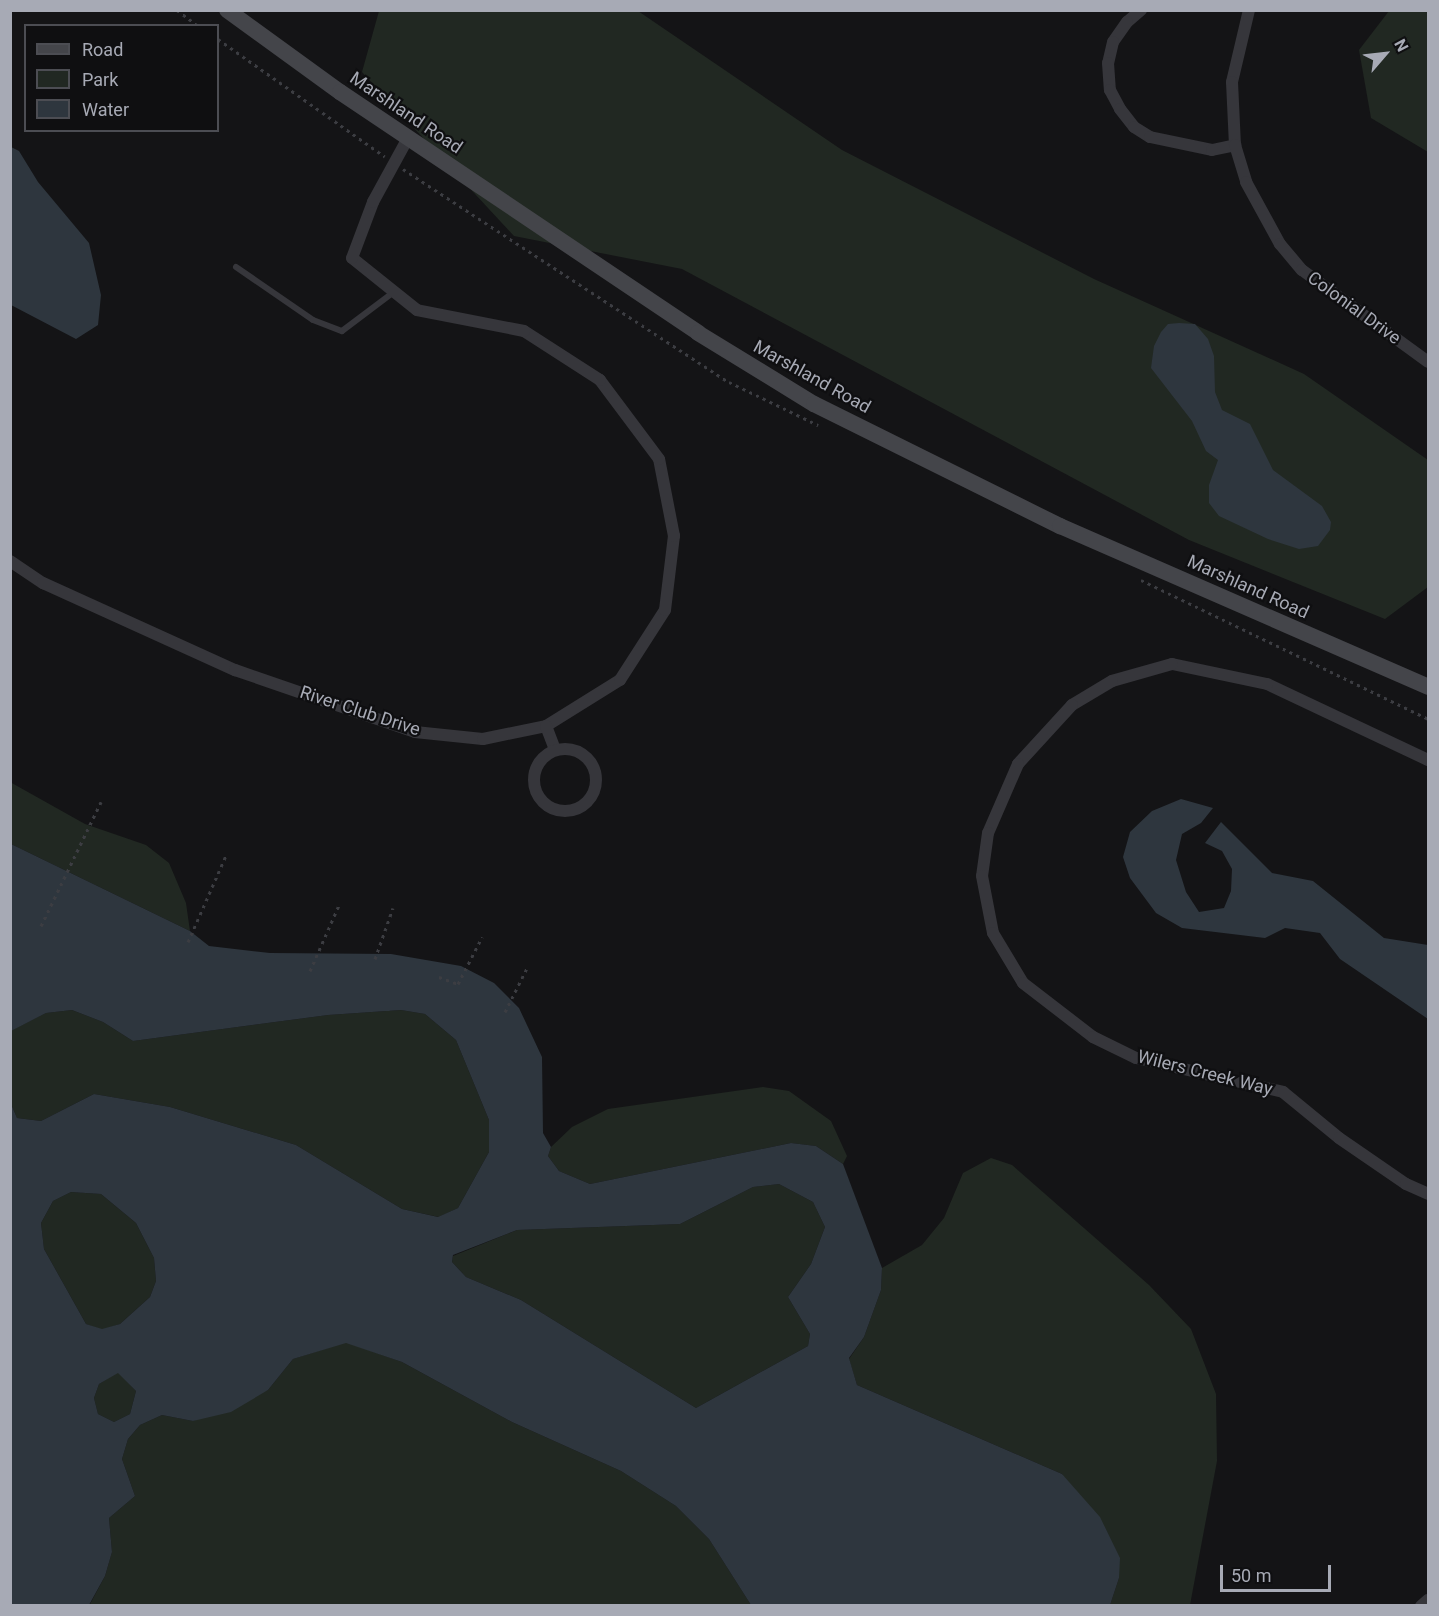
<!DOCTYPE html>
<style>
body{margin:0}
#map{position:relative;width:1439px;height:1616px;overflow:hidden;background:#141416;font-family:Roboto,sans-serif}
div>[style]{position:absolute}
.green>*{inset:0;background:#212822}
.water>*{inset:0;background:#2e363e}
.path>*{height:3px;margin-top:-1.5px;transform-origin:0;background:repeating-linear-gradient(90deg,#3c3d42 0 3px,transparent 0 7.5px)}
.lane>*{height:6px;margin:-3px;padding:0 3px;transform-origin:3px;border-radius:3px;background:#36363b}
.street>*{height:12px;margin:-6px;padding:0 6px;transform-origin:6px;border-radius:6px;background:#36363b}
.street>.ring{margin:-6px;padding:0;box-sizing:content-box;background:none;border:12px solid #36363b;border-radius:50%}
.secondary>*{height:16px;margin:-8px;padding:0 8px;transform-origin:8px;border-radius:8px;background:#44454a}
span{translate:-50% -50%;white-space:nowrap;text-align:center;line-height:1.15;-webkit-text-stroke:4.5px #0f0f11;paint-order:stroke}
.street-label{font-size:18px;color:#a7aab5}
.frame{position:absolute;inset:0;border:12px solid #a7aab5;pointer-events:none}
.legend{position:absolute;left:24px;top:24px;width:195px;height:108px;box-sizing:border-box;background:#0f0f11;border:2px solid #4c4d53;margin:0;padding:8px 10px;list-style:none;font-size:18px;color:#a7aab5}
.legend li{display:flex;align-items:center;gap:12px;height:30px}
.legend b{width:30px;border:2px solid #4c4d53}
.north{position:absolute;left:1355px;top:24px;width:60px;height:60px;-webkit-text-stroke:4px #0f0f11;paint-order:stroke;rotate:62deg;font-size:16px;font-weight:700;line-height:24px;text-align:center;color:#a7aab5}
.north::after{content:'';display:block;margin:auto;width:21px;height:27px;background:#a7aab5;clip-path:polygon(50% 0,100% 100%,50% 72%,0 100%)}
.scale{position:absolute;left:1220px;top:1565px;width:111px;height:27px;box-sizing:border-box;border:3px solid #a7aab5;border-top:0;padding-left:8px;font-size:18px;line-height:21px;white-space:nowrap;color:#a7aab5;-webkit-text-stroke:4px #0f0f11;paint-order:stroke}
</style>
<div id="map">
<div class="green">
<i style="clip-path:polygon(379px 11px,638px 11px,842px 150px,1094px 279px,1304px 374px,1428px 460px,1428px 587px,1385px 619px,1189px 540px,682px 269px,514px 236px,362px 72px)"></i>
<i style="clip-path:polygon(1389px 11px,1428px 11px,1428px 152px,1371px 118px,1359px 50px)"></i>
<i style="clip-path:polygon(10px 782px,85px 824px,146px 845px,169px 863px,186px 903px,190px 931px,11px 844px)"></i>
<i style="clip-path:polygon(72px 1010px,103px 1022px,133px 1041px,328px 1015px,401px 1010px,425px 1014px,456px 1040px,489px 1120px,489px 1152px,458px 1208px,439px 1217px,402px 1209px,296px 1145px,170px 1107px,94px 1094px,41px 1121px,17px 1118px,11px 1104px,10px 1031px,46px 1013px)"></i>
<i style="clip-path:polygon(763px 1087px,789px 1091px,831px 1121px,847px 1156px,843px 1164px,816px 1146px,791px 1143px,590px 1184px,559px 1171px,548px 1156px,551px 1147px,572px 1127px,608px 1109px)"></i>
<i style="clip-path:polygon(991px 1158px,1012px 1165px,1149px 1285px,1191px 1329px,1216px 1394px,1217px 1461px,1190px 1605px,1110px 1605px,1119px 1578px,1062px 1474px,857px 1385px,849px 1359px,864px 1337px,881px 1290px,882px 1268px,922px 1245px,944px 1218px,963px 1173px)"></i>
<i style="clip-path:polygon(779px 1184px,813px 1202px,825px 1227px,811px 1264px,788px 1297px,810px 1334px,808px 1346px,696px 1408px,521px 1300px,466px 1277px,452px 1262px,453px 1256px,517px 1230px,680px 1224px,753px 1187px)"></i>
<i style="clip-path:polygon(71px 1192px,101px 1194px,136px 1223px,154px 1258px,156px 1281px,150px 1297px,120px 1324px,102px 1330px,86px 1324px,44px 1249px,41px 1223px,53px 1201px)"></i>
<i style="clip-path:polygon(346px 1342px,402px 1362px,512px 1422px,621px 1471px,676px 1506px,709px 1539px,751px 1605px,89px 1606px,105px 1576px,112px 1552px,109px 1518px,135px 1496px,122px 1459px,128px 1439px,140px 1425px,162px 1415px,193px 1421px,268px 1390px,293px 1359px)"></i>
<i style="clip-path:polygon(118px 1372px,136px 1391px,130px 1414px,114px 1422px,98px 1414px,94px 1398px,99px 1384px)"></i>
</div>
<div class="water">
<i style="clip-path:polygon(11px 147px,19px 151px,38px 182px,89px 243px,101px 295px,98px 325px,76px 339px,11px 305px)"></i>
<i style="clip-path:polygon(1179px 323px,1195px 324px,1208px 339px,1214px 356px,1215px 392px,1222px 410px,1250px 424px,1273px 470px,1322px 506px,1331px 522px,1330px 530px,1318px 546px,1299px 549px,1268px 539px,1219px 516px,1209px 503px,1209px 485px,1218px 460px,1206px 451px,1192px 421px,1151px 368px,1154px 346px,1161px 332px,1168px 324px)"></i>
<i style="clip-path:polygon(1181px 799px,1213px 808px,1201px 823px,1182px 834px,1176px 860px,1186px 892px,1199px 912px,1224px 908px,1231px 891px,1232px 869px,1222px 851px,1205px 843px,1221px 822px,1272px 873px,1313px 881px,1384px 938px,1428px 945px,1428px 1019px,1340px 959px,1320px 933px,1285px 928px,1265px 938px,1182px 928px,1156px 913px,1130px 878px,1123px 857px,1130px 832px,1152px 811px)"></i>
<i style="clip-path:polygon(evenodd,11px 844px,190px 931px,209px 946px,270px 953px,391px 954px,461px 966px,494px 983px,519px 1008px,542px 1057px,543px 1133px,551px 1147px,548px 1156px,559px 1171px,590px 1184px,791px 1143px,816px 1146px,843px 1164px,882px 1268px,881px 1290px,864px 1337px,849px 1358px,857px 1385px,1062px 1474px,1100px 1517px,1120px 1558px,1119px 1578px,1110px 1605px,751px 1605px,709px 1539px,676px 1506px,621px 1471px,512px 1422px,402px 1362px,346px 1343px,293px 1359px,268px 1390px,231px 1412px,193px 1421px,162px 1415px,140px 1425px,128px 1439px,122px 1459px,135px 1496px,109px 1518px,112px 1552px,105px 1576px,89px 1605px,11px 1605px,11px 1104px,17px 1118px,41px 1121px,94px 1094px,170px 1107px,296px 1145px,402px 1209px,438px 1217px,458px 1208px,489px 1152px,489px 1120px,456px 1040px,425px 1014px,401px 1010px,328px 1015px,133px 1041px,103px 1022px,72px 1010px,46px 1013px,11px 1031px,11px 844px,779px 1184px,813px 1202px,825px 1227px,811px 1264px,788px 1297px,810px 1334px,808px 1346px,696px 1408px,521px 1300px,466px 1277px,452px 1262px,453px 1255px,517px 1230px,680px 1224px,753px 1187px,779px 1184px,11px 844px,71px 1192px,101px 1194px,136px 1223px,154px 1258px,156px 1281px,150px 1297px,120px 1324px,102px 1329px,86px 1324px,44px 1249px,41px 1223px,53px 1201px,71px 1192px,11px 844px,118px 1373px,136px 1391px,130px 1414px,114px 1422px,98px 1414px,94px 1398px,99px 1384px,118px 1373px)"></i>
</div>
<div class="path">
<i style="left:177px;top:10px;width:26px;rotate:37deg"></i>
<i style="left:218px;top:39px;width:204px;rotate:35.2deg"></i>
<i style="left:403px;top:169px;width:389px;rotate:33.2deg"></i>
<i style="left:729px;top:382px;width:99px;rotate:25.8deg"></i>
<i style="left:1141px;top:580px;width:319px;rotate:25.8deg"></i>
<i style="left:41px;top:926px;width:138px;rotate:-64.2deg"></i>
<i style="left:188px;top:942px;width:97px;rotate:-66.3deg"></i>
<i style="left:375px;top:959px;width:54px;rotate:-70.6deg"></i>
<i style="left:310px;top:971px;width:72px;rotate:-66.3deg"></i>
<i style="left:439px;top:977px;width:20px;rotate:20deg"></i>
<i style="left:458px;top:984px;width:53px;rotate:-62.9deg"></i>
<i style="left:505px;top:1012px;width:49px;rotate:-63.4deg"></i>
</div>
<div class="lane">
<i style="left:236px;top:267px;width:93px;rotate:34.5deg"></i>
<i style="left:313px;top:320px;width:31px;rotate:21deg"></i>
<i style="left:342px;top:331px;width:65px;rotate:-36.9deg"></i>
</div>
<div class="street">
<i style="left:1141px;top:10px;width:18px;rotate:139deg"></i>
<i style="left:1127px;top:22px;width:24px;rotate:125deg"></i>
<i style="left:1113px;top:42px;width:22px;rotate:103deg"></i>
<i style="left:1108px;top:63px;width:27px;rotate:86deg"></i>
<i style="left:1110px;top:90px;width:21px;rotate:62deg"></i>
<i style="left:1120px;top:109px;width:23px;rotate:52deg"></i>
<i style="left:1134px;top:127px;width:19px;rotate:32deg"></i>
<i style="left:1150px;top:137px;width:63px;rotate:11.8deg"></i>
<i style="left:1212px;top:150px;width:24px;rotate:-12deg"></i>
<i style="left:1249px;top:10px;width:74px;rotate:103.3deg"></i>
<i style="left:1232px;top:82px;width:63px;rotate:87.3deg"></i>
<i style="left:1235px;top:145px;width:39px;rotate:73deg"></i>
<i style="left:1246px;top:182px;width:71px;rotate:61.3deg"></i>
<i style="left:1280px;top:244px;width:34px;rotate:50deg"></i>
<i style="left:1302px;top:270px;width:156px;rotate:36.1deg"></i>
<i style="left:10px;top:561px;width:40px;rotate:34deg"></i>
<i style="left:43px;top:583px;width:211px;rotate:24.4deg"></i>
<i style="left:235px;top:670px;width:190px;rotate:19deg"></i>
<i style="left:415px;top:732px;width:68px;rotate:5.9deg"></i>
<i style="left:483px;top:739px;width:64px;rotate:-11.7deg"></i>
<i style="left:546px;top:726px;width:87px;rotate:-31.9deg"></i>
<i style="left:620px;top:680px;width:83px;rotate:-57.3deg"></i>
<i style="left:665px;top:610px;width:75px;rotate:-83.1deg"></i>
<i style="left:674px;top:536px;width:78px;rotate:-101deg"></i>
<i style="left:659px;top:459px;width:99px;rotate:-126.8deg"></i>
<i style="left:600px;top:380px;width:90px;rotate:-147.2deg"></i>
<i style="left:524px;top:331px;width:109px;rotate:-168.9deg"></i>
<i style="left:417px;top:310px;width:83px;rotate:-141.3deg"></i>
<i style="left:352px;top:258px;width:60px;rotate:-69.4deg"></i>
<i style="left:373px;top:202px;width:73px;rotate:-61.3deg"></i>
<i style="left:546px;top:726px;width:25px;rotate:69deg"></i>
<i class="ring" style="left:534px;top:749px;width:50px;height:50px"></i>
<i style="left:1428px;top:760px;width:178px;rotate:-154.7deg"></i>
<i style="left:1267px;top:684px;width:97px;rotate:-168.1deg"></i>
<i style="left:1172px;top:664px;width:62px;rotate:164.2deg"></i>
<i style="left:1112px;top:681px;width:47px;rotate:149deg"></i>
<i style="left:1072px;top:705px;width:80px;rotate:132.5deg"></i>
<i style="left:1018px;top:764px;width:75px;rotate:113.5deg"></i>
<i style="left:988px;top:833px;width:43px;rotate:97.9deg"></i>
<i style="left:982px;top:876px;width:58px;rotate:79.1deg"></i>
<i style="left:993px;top:933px;width:58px;rotate:59deg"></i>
<i style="left:1023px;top:983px;width:88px;rotate:37.6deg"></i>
<i style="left:1093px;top:1037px;width:48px;rotate:26deg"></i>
<i style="left:1136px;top:1058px;width:151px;rotate:13deg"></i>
<i style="left:1283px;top:1092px;width:72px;rotate:39.4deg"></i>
<i style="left:1339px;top:1138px;width:81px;rotate:34.5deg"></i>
<i style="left:1406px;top:1184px;width:24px;rotate:24deg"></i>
<i style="left:1421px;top:1606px;width:9px;rotate:-41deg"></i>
</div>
<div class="secondary">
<i style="left:227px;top:10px;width:140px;rotate:36deg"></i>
<i style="left:340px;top:92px;width:432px;rotate:33.9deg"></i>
<i style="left:698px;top:333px;width:136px;rotate:31.5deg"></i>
<i style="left:814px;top:404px;width:275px;rotate:26.4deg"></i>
<i style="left:1060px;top:526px;width:402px;rotate:23.6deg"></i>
</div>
<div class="street-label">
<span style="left:406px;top:113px;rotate:34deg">Marshland Road</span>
<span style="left:1354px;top:308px;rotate:36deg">Colonial Drive</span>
<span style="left:812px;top:377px;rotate:29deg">Marshland Road</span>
<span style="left:1248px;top:587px;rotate:24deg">Marshland Road</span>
<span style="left:360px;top:711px;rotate:18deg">River Club Drive</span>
<span style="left:1205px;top:1073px;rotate:14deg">Wilers Creek Way</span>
</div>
<div class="frame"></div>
<ul class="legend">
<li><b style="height:8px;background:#44454a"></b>Road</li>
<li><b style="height:16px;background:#212822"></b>Park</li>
<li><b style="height:16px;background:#2e363e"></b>Water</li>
</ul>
<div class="north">N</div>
<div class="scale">50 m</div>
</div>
